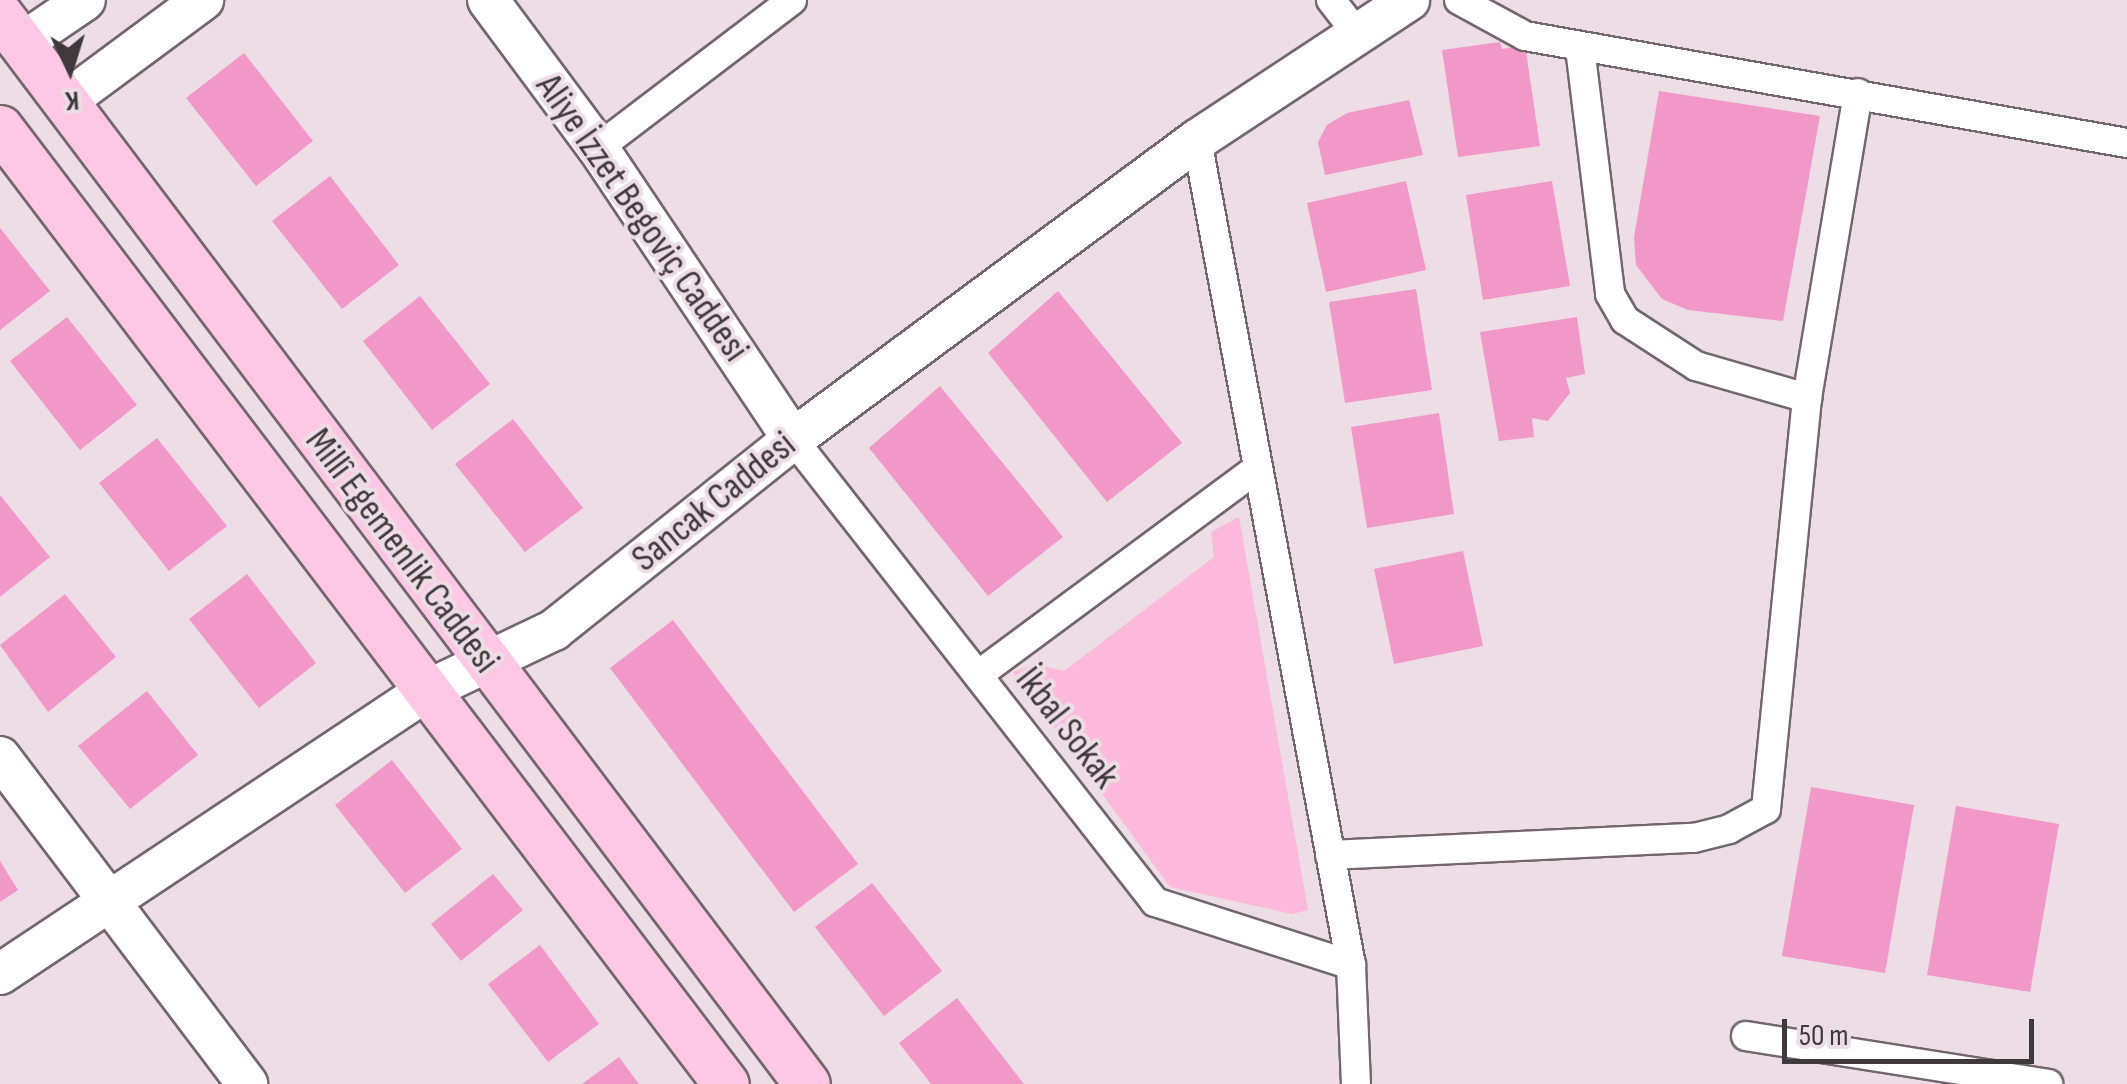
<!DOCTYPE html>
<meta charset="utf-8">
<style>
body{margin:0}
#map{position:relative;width:2127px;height:1084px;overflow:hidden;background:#eddde5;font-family:"Sofia Sans Condensed",sans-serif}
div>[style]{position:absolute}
.green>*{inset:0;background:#fcb9dc}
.building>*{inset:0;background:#f198c9}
.roads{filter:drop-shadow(2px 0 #73666d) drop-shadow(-2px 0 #73666d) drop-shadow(0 2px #73666d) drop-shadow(0 -2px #73666d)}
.street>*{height:28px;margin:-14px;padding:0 14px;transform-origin:14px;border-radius:14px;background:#fff}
.secondary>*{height:40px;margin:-20px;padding:0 20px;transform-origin:20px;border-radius:20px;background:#fff}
.primary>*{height:45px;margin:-22.5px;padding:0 22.5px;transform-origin:22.5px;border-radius:22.5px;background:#fec8e5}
span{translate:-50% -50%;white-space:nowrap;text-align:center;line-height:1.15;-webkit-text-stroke:8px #eddde5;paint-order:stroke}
.street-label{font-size:38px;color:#3f393c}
.north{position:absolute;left:20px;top:20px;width:100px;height:100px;-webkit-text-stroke:8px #eddde5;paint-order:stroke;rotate:176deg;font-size:28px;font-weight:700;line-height:40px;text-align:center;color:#3f393c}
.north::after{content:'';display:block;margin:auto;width:35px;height:45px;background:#3f393c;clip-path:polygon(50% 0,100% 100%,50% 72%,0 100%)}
.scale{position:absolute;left:1782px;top:1019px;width:252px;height:45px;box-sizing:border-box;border:5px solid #3f393c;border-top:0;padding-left:12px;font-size:30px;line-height:35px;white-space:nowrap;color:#3f393c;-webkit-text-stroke:8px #eddde5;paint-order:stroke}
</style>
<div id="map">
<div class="green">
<i style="clip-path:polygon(1239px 517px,1308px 910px,1292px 914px,1170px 887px,1013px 672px,1036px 664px,1064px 671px,1214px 557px,1211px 532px)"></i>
</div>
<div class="building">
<i style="clip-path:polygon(1500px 42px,1502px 49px,1525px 45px,1540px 146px,1458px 157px,1442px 50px)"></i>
<i style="clip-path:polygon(244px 53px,313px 141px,256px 186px,186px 98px)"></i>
<i style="clip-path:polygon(1659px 91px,1820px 116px,1783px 321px,1688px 310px,1662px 299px,1636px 265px,1634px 237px)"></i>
<i style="clip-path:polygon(1409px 100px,1423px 155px,1325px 175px,1318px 142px,1327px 125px,1347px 113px)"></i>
<i style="clip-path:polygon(330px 176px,399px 265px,342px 309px,272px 221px)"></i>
<i style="clip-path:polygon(1406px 181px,1426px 270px,1326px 292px,1307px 203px)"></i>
<i style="clip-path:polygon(1552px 181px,1570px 286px,1483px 300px,1466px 195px)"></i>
<i style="clip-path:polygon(0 228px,50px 291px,0 330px)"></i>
<i style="clip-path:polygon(1416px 289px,1432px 390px,1345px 403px,1329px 302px)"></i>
<i style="clip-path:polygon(1058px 291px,1182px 443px,1107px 502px,988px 353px)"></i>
<i style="clip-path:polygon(420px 296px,490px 384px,432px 430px,363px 341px)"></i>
<i style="clip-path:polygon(67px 317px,137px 405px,80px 450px,10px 361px)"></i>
<i style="clip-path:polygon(1577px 317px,1585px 374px,1566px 378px,1570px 393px,1548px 421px,1532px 418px,1534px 437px,1499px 441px,1480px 332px)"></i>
<i style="clip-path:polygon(940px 386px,1063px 537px,988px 596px,869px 448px)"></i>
<i style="clip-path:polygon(1439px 413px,1454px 514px,1367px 528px,1351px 427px)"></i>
<i style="clip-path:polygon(513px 419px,583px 508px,525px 552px,455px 464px)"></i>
<i style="clip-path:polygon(157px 438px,227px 526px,169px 571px,99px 483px)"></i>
<i style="clip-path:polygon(0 495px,50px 557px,0 597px)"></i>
<i style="clip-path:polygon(1463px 551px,1483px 646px,1394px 664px,1374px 569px)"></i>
<i style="clip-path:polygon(247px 574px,316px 663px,259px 708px,189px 619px)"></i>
<i style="clip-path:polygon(65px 594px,116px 657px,48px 712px,0 645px)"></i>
<i style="clip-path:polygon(673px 620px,858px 864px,794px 912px,610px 668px)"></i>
<i style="clip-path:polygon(147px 691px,198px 755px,130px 809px,78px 746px)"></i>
<i style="clip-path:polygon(392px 760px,462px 849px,405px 893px,335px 805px)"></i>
<i style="clip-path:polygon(1811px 787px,1914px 805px,1885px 973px,1782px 956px)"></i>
<i style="clip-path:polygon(1956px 806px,2059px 824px,2030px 992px,1927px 975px)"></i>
<i style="clip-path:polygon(0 861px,18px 890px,0 902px)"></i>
<i style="clip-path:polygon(493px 874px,523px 910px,461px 961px,431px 924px)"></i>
<i style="clip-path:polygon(872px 883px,942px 971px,884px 1016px,815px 927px)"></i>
<i style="clip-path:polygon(540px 945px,599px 1024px,548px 1062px,488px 984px)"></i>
<i style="clip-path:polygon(957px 998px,1024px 1084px,931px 1084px,899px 1043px)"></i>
<i style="clip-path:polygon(619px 1057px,639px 1084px,582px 1084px)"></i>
</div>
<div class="roads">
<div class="street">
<i style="left:1331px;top:0;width:46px;rotate:52.1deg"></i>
<i style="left:1459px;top:0;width:75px;rotate:28.6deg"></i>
<i style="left:1525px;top:36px;width:611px;rotate:10.08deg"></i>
<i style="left:1580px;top:48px;width:248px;rotate:83deg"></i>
<i style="left:1610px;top:294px;width:30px;rotate:60deg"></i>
<i style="left:1625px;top:320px;width:85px;rotate:32.9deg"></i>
<i style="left:1696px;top:366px;width:116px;rotate:16.1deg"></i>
<i style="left:1197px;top:140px;width:839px;rotate:79.43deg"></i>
<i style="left:1351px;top:965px;width:119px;rotate:87.6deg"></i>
<i style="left:598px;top:148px;width:244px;rotate:-37.3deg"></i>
<i style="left:793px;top:439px;width:588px;rotate:51.98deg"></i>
<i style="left:1155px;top:902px;width:206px;rotate:17.8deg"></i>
<i style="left:978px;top:675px;width:348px;rotate:-36.5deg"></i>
<i style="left:1330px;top:855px;width:364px;rotate:-2.7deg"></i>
<i style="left:1694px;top:838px;width:36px;rotate:-14deg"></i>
<i style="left:1729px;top:829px;width:42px;rotate:-28.4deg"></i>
<i style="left:1766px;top:809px;width:413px;rotate:-84.3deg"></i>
<i style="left:1807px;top:398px;width:309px;rotate:-80.5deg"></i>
<i style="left:1746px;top:1036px;width:306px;rotate:9deg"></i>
</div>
<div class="secondary">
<i style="left:488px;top:0;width:184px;rotate:53.4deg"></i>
<i style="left:598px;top:148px;width:350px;rotate:56.2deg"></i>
<i style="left:22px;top:43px;width:76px;rotate:-34.3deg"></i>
<i style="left:65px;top:102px;width:172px;rotate:-36.5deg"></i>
<i style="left:0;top:757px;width:410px;rotate:52.9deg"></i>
<i style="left:0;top:974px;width:511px;rotate:-33.6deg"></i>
<i style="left:426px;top:691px;width:142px;rotate:-25.5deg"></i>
<i style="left:554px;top:630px;width:306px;rotate:-38.6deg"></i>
<i style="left:793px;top:439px;width:503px;rotate:-36.51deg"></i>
<i style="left:1197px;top:140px;width:254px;rotate:-33.4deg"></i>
</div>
<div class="primary">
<i style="left:0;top:15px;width:1339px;rotate:52.95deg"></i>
<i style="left:0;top:128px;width:1200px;rotate:52.79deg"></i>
</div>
</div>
<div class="street-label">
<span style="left:642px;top:218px;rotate:55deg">Aliye İzzet Begoviç Caddesi</span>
<span style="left:714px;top:502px;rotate:-39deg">Sancak Caddesi</span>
<span style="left:402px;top:551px;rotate:53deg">Millî Egemenlik Caddesi</span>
<span style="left:1067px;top:728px;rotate:52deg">İkbal Sokak</span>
</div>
<div class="north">K</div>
<div class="scale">50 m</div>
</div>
